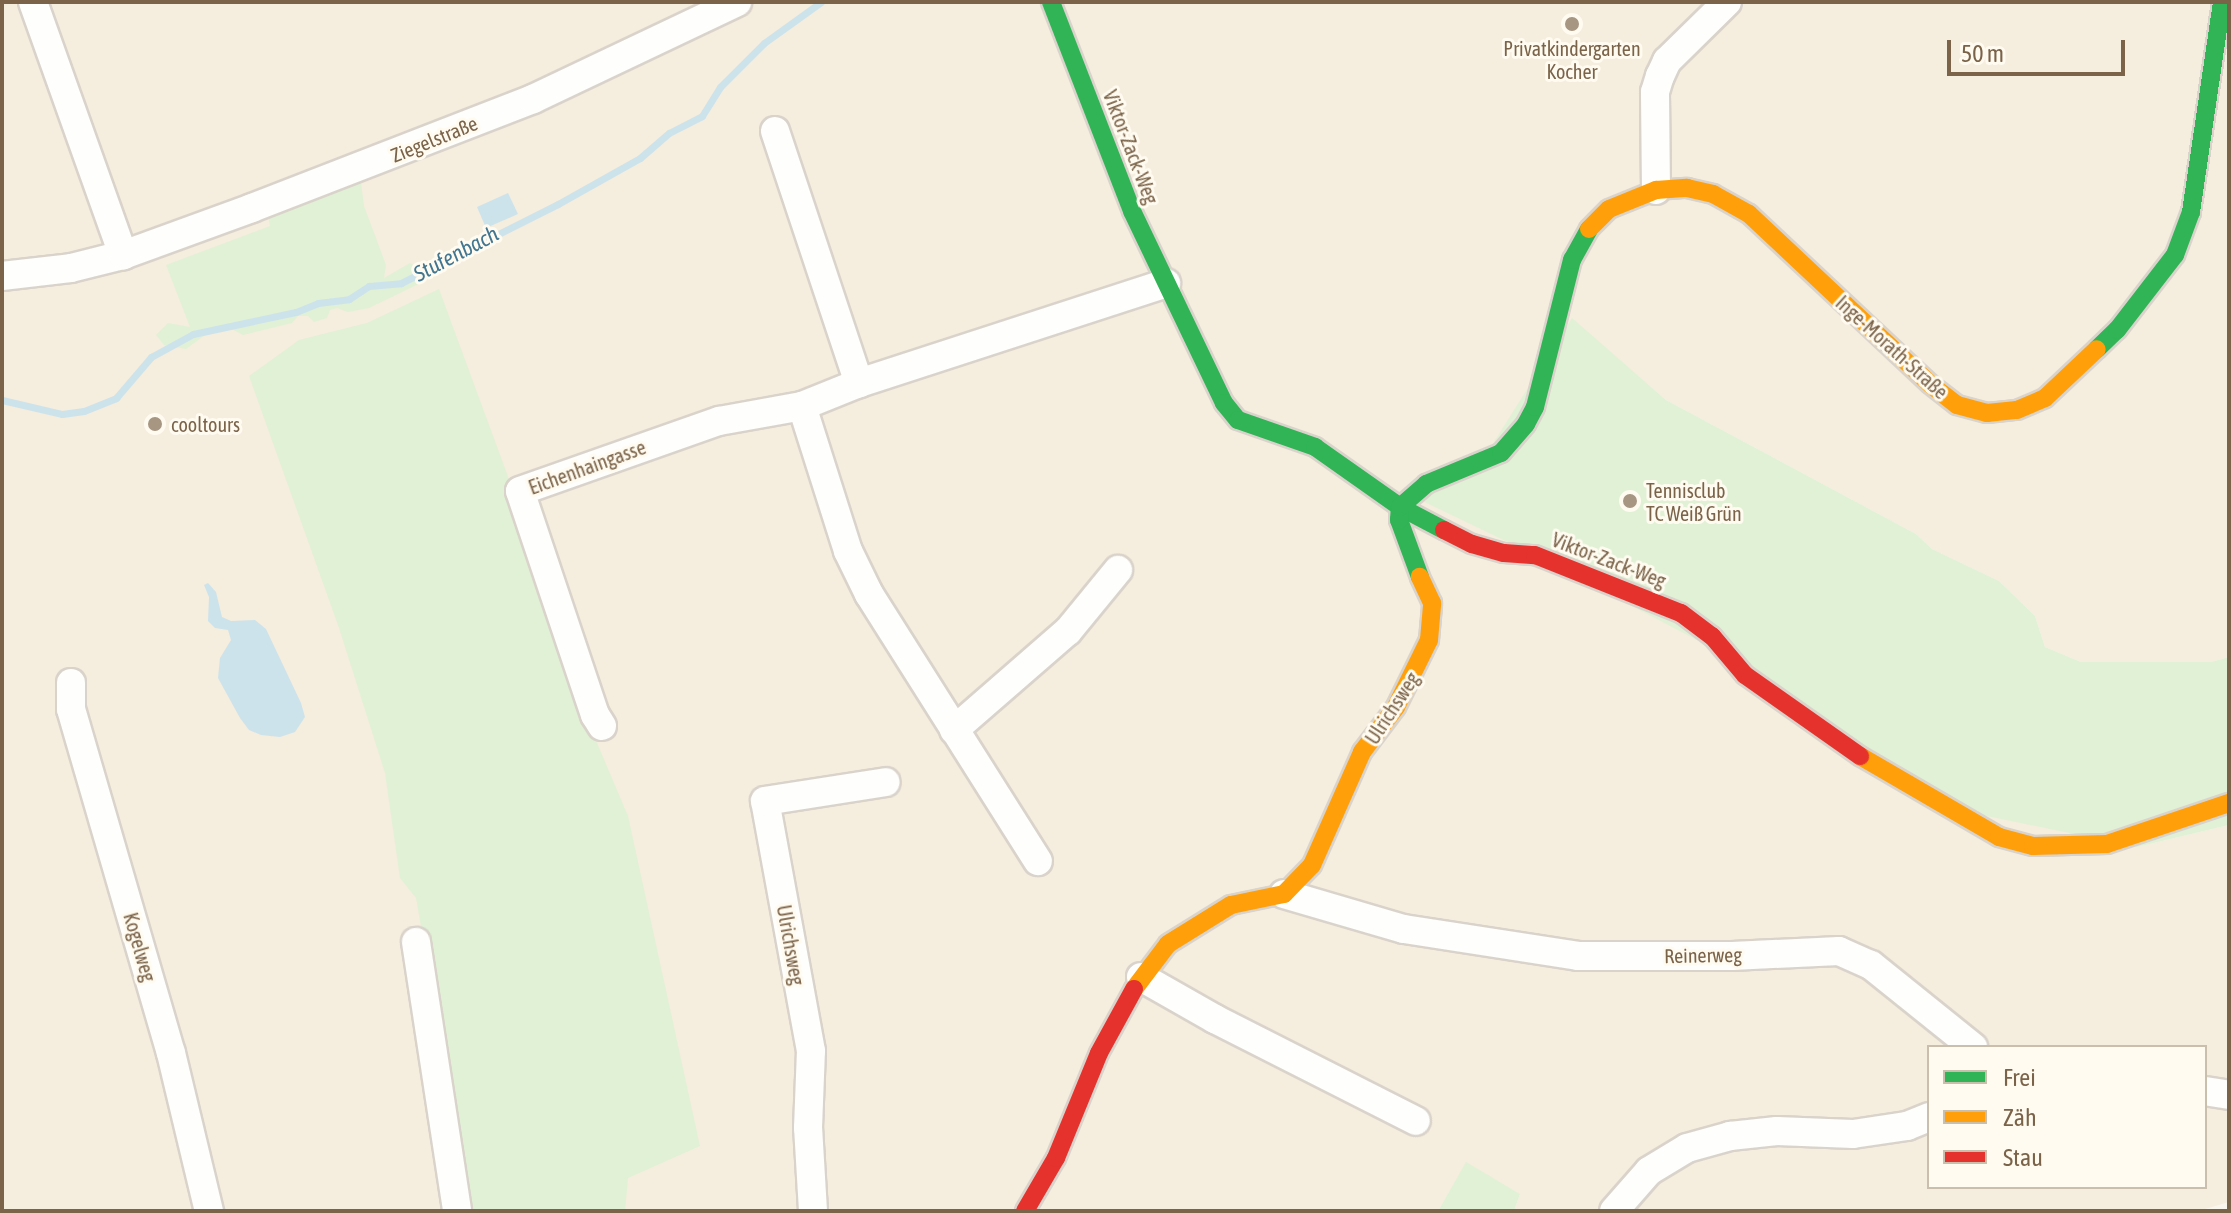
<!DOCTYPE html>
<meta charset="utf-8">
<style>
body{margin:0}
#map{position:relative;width:2231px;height:1213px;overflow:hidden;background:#f9f6ed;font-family:"Asap Condensed",sans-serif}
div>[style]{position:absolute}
.residential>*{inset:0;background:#f5eddd}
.green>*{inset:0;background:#e1f1d6}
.water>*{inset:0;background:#cde3eb}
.stream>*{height:7px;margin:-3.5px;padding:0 3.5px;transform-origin:3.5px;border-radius:3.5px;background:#cde3eb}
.roads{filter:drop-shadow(2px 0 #d9d3cb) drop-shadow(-2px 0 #d9d3cb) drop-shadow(0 2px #d9d3cb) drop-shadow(0 -2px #d9d3cb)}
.street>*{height:28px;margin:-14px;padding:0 14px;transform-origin:14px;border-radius:14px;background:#fefefc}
.fast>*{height:18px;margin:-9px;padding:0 9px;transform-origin:9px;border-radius:9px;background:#30b455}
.slow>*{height:18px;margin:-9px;padding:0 9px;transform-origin:9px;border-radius:9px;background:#ff9f0a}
.jam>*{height:18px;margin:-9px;padding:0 9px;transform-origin:9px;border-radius:9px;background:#e5322d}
.dots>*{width:22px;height:22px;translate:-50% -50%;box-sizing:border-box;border:4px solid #fffbf0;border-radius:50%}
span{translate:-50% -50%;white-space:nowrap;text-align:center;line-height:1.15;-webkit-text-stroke:6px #fffbf0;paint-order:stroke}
.poi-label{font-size:20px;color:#7b6349}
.left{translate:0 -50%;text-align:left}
.street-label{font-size:20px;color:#7b6349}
.water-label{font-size:22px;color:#417590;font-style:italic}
.frame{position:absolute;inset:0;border:4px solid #7b6349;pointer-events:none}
.legend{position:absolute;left:1927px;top:1045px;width:280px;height:144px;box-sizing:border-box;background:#fffbf0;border:2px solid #cabead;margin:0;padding:10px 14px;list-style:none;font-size:24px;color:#7b6349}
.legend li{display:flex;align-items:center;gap:16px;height:40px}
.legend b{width:40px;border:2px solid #cabead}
.scale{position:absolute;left:1947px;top:40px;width:178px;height:36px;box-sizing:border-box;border:4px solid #7b6349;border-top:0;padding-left:10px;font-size:24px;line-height:28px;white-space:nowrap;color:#7b6349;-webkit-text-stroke:6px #fffbf0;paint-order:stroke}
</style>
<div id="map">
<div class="residential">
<i style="clip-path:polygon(evenodd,2px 2px,2229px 2px,2229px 657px,2211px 662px,2081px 662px,2045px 647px,2035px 616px,1999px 581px,1932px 549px,1916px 534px,1666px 400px,1572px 319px,1535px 555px,2137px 847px,2229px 825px,2229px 1202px,2198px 1211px,1514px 1211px,1520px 1194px,1466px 1163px,1438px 1211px,2px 1211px,2px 2px,1929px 1047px,2205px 1047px,2205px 1187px,1929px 1187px,1929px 1047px)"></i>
</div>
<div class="green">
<i style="clip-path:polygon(361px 182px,364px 206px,386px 265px,384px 278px,410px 263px,433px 277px,369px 308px,348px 312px,337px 308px,330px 310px,327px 318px,314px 322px,308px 316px,298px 316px,292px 323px,243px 335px,232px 329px,205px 335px,186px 349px,164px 345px,156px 335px,168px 323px,190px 327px,166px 265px,270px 226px,268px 217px)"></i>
<i style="clip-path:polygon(439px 289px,510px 482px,589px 724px,628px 816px,700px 1146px,628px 1178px,625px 1211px,472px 1211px,416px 898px,400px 878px,385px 773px,339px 628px,249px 376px,299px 340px,367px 323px)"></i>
<i style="clip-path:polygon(1572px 318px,1666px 400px,1916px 534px,1932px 549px,1999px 581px,2035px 616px,2045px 647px,2081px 662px,2211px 662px,2229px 657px,2229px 825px,2137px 847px,1914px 801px,1733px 659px,1535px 555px,1410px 495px,1482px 461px)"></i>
<i style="clip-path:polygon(1466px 1162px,1520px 1194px,1514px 1211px,1438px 1211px)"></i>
</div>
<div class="water">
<i style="clip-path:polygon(508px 193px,518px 214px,486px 228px,477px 207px)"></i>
<i style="clip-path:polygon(208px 583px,216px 592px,222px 617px,231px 621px,255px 620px,266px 629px,301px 703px,305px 717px,295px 732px,280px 737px,261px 735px,249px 730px,240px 718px,218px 678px,220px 658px,231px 640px,228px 630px,215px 628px,208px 621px,209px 597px,204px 585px)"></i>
</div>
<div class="stream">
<i style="left:2px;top:400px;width:62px;rotate:13.1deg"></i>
<i style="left:62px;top:414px;width:22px;rotate:-8deg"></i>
<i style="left:84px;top:411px;width:35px;rotate:-22deg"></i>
<i style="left:116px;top:398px;width:54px;rotate:-49.5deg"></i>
<i style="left:151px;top:357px;width:48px;rotate:-28.7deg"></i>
<i style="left:193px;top:334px;width:105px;rotate:-12.1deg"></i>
<i style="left:296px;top:312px;width:24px;rotate:-22deg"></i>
<i style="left:318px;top:303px;width:31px;rotate:-7deg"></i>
<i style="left:349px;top:299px;width:24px;rotate:-33deg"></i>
<i style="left:369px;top:286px;width:32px;rotate:-5deg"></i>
<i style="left:401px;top:283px;width:176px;rotate:-26.7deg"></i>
<i style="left:558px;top:204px;width:94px;rotate:-29.3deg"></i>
<i style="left:640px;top:158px;width:38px;rotate:-41deg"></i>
<i style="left:669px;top:133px;width:37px;rotate:-27deg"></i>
<i style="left:702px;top:116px;width:34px;rotate:-58deg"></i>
<i style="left:720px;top:87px;width:62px;rotate:-45deg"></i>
<i style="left:764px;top:43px;width:70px;rotate:-35.7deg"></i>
</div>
<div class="roads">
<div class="street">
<i style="left:33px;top:2px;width:269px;rotate:70.4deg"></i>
<i style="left:775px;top:131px;width:266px;rotate:71.6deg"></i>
<i style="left:1656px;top:190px;width:98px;rotate:-90.6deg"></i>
<i style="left:1655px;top:92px;width:17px;rotate:-73deg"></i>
<i style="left:1660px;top:76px;width:17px;rotate:-65deg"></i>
<i style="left:1667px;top:61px;width:84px;rotate:-44.5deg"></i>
<i style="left:2px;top:276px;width:69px;rotate:-6.6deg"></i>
<i style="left:71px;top:268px;width:54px;rotate:-14deg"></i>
<i style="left:123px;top:255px;width:137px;rotate:-20deg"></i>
<i style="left:252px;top:208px;width:301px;rotate:-21.2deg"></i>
<i style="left:533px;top:99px;width:226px;rotate:-25.4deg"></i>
<i style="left:802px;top:406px;width:152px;rotate:72.4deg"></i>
<i style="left:848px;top:551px;width:48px;rotate:64deg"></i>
<i style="left:869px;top:594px;width:316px;rotate:57.7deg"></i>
<i style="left:71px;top:683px;width:26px;rotate:90deg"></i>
<i style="left:71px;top:709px;width:358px;rotate:73.8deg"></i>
<i style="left:171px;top:1053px;width:163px;rotate:76.5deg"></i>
<i style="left:602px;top:726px;width:13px;rotate:-122deg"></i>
<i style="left:595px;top:715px;width:236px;rotate:-108.5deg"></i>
<i style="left:520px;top:491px;width:211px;rotate:-19.4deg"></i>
<i style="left:719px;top:421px;width:84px;rotate:-10.2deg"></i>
<i style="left:802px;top:406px;width:61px;rotate:-22deg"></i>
<i style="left:859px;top:383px;width:323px;rotate:-18deg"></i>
<i style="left:954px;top:730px;width:151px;rotate:-41deg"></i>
<i style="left:1068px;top:631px;width:79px;rotate:-50.7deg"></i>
<i style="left:1284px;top:894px;width:125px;rotate:16.3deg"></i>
<i style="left:1404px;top:929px;width:176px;rotate:8.8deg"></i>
<i style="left:1578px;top:956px;width:154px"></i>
<i style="left:1732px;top:956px;width:107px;rotate:-2.7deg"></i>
<i style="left:1839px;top:951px;width:35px;rotate:24deg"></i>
<i style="left:1871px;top:965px;width:131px;rotate:38.8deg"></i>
<i style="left:416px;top:942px;width:272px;rotate:81.3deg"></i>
<i style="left:1141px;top:977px;width:85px;rotate:29.6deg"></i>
<i style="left:1215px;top:1019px;width:225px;rotate:26.9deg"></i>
<i style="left:2205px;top:1091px;width:24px;rotate:9deg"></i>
<i style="left:813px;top:1211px;width:83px;rotate:-93.4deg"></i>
<i style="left:808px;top:1128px;width:77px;rotate:-87.8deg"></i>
<i style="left:811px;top:1051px;width:254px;rotate:-100.4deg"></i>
<i style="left:765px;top:801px;width:122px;rotate:-8.9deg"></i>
<i style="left:1614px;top:1211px;width:53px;rotate:-48.8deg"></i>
<i style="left:1649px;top:1171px;width:44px;rotate:-31.2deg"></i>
<i style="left:1687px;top:1148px;width:45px;rotate:-15.6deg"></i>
<i style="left:1730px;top:1136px;width:47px;rotate:-6.1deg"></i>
<i style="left:1777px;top:1131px;width:76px;rotate:2.3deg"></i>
<i style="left:1853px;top:1134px;width:55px;rotate:-8.4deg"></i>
<i style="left:1907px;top:1126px;width:24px;rotate:-22deg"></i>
</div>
<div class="fast">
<i style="left:1051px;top:2px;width:224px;rotate:68.8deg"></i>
<i style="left:1132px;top:211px;width:213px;rotate:64.4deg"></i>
<i style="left:1224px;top:403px;width:22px;rotate:51deg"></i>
<i style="left:1238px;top:420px;width:82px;rotate:19.3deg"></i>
<i style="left:1315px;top:447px;width:104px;rotate:35.2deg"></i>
<i style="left:1400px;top:507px;width:50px;rotate:27.6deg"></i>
<i style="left:2097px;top:349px;width:28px;rotate:-44deg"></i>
<i style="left:2117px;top:330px;width:95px;rotate:-52.3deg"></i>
<i style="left:2175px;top:255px;width:46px;rotate:-69.6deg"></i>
<i style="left:2191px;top:212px;width:212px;rotate:-81.6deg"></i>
<i style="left:1420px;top:577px;width:61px;rotate:-110.2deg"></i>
<i style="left:1399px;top:520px;width:13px;rotate:-86deg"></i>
<i style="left:1400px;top:507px;width:35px;rotate:-41deg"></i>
<i style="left:1426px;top:484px;width:81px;rotate:-22.5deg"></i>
<i style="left:1501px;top:453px;width:38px;rotate:-49deg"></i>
<i style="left:1526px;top:424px;width:19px;rotate:-62deg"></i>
<i style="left:1535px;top:407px;width:152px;rotate:-75.9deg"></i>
<i style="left:1572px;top:260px;width:35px;rotate:-61deg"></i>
</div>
<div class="slow">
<i style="left:1589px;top:229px;width:28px;rotate:-45deg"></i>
<i style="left:1609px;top:209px;width:51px;rotate:-22deg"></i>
<i style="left:1656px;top:190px;width:31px;rotate:-4deg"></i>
<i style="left:1687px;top:188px;width:27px;rotate:13deg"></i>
<i style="left:1713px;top:194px;width:41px;rotate:29.1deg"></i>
<i style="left:1749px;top:214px;width:248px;rotate:43.2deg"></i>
<i style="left:1930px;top:384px;width:34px;rotate:38deg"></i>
<i style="left:1957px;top:405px;width:31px;rotate:15deg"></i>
<i style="left:1987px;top:413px;width:30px;rotate:-6deg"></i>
<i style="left:2017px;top:410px;width:30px;rotate:-23deg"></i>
<i style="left:2045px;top:398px;width:71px;rotate:-43.3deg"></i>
<i style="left:1860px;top:756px;width:161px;rotate:30.2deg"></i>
<i style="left:1999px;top:837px;width:35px;rotate:15deg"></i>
<i style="left:2033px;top:846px;width:74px;rotate:-1.5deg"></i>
<i style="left:2107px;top:844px;width:129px;rotate:-18.6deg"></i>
<i style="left:1134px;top:989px;width:56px;rotate:-52.9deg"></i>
<i style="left:1168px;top:944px;width:74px;rotate:-31.8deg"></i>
<i style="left:1231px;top:905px;width:54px;rotate:-11.7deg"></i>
<i style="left:1284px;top:894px;width:40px;rotate:-46deg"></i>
<i style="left:1312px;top:865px;width:124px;rotate:-66.1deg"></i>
<i style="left:1362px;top:752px;width:56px;rotate:-52.9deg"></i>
<i style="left:1396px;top:707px;width:75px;rotate:-63.8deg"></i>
<i style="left:1429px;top:640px;width:37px;rotate:-85deg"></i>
<i style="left:1432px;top:603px;width:29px;rotate:-115deg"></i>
</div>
<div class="jam">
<i style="left:1444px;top:530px;width:31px;rotate:27deg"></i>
<i style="left:1472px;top:544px;width:33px;rotate:16deg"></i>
<i style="left:1504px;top:553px;width:31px;rotate:4deg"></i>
<i style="left:1535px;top:555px;width:157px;rotate:21.7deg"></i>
<i style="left:1681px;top:613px;width:39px;rotate:37deg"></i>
<i style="left:1712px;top:636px;width:51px;rotate:49.8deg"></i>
<i style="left:1745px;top:675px;width:141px;rotate:35.2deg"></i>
<i style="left:1025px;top:1211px;width:61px;rotate:-59.7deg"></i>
<i style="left:1056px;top:1158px;width:113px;rotate:-67.7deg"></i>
<i style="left:1099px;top:1053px;width:73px;rotate:-61.3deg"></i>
</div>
</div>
<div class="dots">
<i style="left:1572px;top:24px;background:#a79682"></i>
<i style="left:155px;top:424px;background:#a79682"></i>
<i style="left:1630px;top:501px;background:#a79682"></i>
</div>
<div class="poi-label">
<span style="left:1572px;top:60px">Privatkindergarten<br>Kocher</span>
<span class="left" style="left:171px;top:424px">cooltours</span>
<span class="left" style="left:1646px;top:502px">Tennisclub<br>TC Weiß Grün</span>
</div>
<div class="street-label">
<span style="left:434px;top:139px;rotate:-22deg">Ziegelstraße</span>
<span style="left:1131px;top:147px;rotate:69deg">Viktor-Zack-Weg</span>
<span style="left:1892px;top:347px;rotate:42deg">Inge-Morath-Straße</span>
<span style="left:587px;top:467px;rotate:-20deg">Eichenhaingasse</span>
<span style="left:1609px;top:560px;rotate:21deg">Viktor-Zack-Weg</span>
<span style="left:1392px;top:708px;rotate:-57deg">Ulrichsweg</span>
<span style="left:791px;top:945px;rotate:80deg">Ulrichsweg</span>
<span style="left:140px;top:947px;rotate:74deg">Kogelweg</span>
<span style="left:1703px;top:955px;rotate:-1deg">Reinerweg</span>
</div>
<div class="water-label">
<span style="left:456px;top:254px;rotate:-28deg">Stufenbach</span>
</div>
<div class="frame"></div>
<ul class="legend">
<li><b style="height:10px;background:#30b455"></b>Frei</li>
<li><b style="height:10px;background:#ff9f0a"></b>Zäh</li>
<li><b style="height:10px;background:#e5322d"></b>Stau</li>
</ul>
<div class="scale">50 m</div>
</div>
